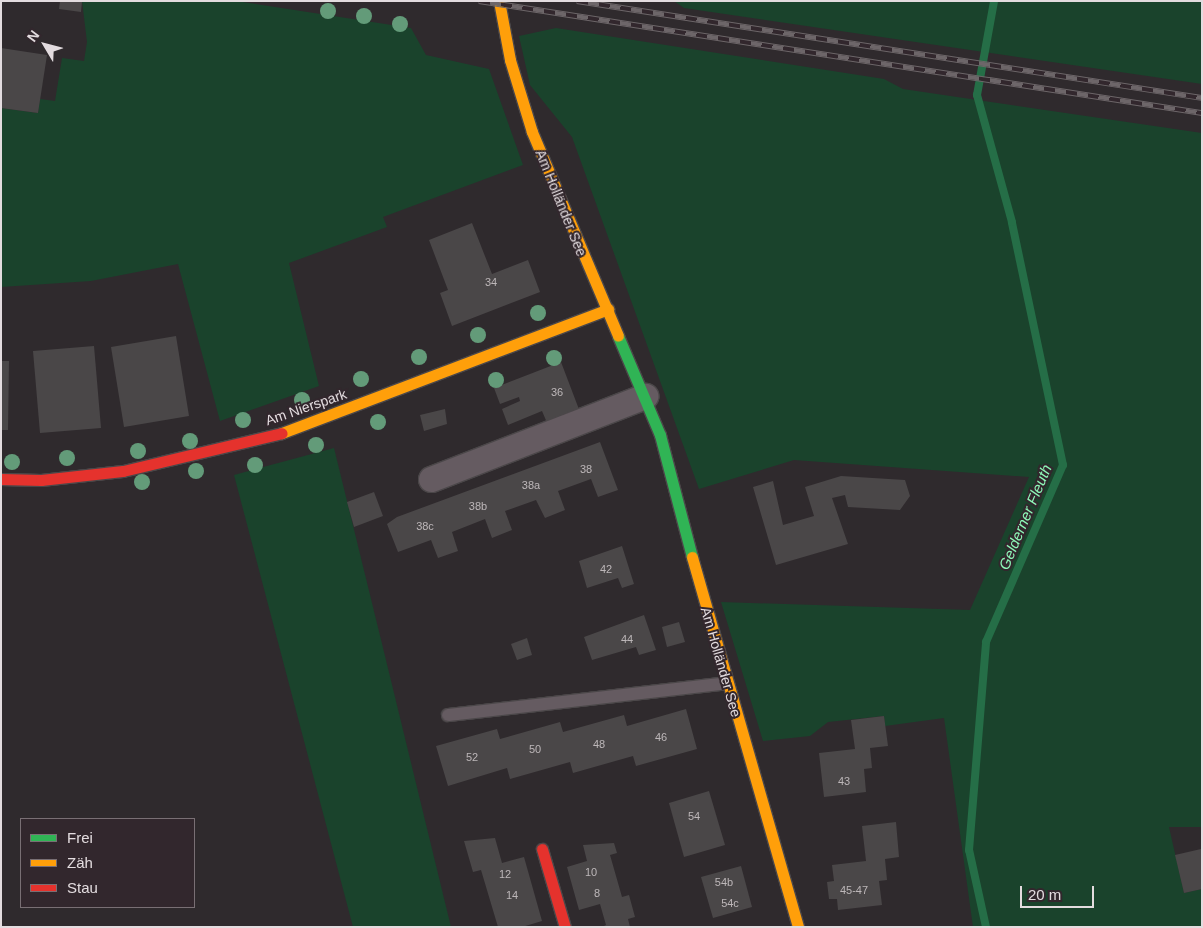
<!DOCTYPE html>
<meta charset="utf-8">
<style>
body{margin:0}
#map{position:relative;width:1203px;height:928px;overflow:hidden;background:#2f2a2d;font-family:Helvetica,sans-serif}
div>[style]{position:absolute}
.green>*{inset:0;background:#1a432c}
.stream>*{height:8px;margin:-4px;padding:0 4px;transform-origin:4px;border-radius:4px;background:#256e47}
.building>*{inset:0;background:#4a4748}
.roads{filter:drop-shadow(1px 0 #4b4749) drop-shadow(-1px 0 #4b4749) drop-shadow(0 1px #4b4749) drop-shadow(0 -1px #4b4749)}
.lane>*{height:12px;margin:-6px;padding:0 6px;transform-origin:6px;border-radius:6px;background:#655b61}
.street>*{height:25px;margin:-12.5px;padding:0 12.5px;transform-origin:12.5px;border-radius:12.5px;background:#655b61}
.fast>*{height:11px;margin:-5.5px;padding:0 5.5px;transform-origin:5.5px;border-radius:5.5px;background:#30b455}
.slow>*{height:11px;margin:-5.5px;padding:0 5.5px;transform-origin:5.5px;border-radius:5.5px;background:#ff9f0a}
.jam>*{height:11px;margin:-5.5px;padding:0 5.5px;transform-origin:5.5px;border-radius:5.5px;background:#e5322d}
.rail>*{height:5.5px;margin-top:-2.75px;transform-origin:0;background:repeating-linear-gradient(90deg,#32272d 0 11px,#6d6669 0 22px);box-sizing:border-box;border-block:1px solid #6d6669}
.trees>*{width:16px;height:16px;margin:-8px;border-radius:50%;background:#639b79}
span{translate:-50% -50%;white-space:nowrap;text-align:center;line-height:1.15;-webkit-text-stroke:4px #32272d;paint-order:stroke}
.number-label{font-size:11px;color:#bdb7b9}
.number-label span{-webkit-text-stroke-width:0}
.street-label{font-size:14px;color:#e3dcdf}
.water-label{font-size:15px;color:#8ef8b8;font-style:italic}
.frame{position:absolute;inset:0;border:2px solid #e3dcdf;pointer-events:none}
.legend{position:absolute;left:20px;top:818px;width:175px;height:90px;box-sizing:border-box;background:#32272d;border:1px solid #796f74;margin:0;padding:6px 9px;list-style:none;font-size:15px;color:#e3dcdf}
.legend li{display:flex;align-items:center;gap:10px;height:25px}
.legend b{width:25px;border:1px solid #796f74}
.north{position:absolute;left:20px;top:20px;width:50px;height:50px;-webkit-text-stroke:4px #32272d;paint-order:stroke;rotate:307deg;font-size:14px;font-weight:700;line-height:20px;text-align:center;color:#e3dcdf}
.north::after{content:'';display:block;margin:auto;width:18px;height:22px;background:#e3dcdf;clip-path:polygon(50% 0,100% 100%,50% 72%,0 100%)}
.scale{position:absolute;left:1020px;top:886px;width:74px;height:22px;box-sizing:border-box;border:2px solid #e3dcdf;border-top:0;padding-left:6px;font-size:15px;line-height:18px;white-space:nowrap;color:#e3dcdf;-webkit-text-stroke:4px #32272d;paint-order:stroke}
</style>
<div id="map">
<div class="green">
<i style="clip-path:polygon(82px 1px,236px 1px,411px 28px,426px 55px,489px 69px,523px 165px,383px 217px,387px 227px,289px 263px,319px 386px,220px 421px,178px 264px,91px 281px,1px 287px,1px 108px,38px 113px,40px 99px,55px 101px,62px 58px,84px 61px,87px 42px)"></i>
<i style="clip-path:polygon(674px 1px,1202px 1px,1202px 84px,684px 8px)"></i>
<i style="clip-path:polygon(556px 28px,884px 79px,903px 89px,1202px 133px,1202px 827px,1169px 827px,1184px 893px,1202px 889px,1202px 927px,973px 927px,944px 718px,885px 726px,884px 716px,828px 722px,810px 736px,763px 741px,721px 602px,970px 610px,1029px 477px,794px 460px,699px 489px,572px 137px,530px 85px,519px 36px)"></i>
<i style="clip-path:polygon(334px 448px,385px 656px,451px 927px,353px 927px,234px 475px)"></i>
</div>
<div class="stream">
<i style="left:986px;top:927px;width:79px;rotate:-102.4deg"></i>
<i style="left:969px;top:850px;width:209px;rotate:-85.3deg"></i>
<i style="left:986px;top:642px;width:193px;rotate:-66.5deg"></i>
<i style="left:1063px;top:465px;width:248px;rotate:-101.9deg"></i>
<i style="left:1012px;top:222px;width:132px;rotate:-105.4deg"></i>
<i style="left:977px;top:95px;width:96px;rotate:-79.7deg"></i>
</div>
<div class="building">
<i style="clip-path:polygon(60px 1px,82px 1px,81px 12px,59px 9px)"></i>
<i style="clip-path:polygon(1px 48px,47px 55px,38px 113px,1px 108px)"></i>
<i style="clip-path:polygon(472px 223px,492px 274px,528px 260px,540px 292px,452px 326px,440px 293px,448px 290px,429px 240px)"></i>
<i style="clip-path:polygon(176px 336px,189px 416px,124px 427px,111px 347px)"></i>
<i style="clip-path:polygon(94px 346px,101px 428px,40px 433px,33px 351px)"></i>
<i style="clip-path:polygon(1px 361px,9px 361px,8px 430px,1px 430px)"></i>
<i style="clip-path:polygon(561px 362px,580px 412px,548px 425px,542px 411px,508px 425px,502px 409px,520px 401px,519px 397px,500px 404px,494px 388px)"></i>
<i style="clip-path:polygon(445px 409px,447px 424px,424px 431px,420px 415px)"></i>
<i style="clip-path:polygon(600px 442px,618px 490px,598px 497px,591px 479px,558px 491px,565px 510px,545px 518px,536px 500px,505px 511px,512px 530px,492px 538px,485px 519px,452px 532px,458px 551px,438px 558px,431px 540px,398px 552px,387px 524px,397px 517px)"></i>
<i style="clip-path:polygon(841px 476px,905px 480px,910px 496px,900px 510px,848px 507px,845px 495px,832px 498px,848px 544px,776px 565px,753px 487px,773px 481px,783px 525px,814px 516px,805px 487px)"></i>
<i style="clip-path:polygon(374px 492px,383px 516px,354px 527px,347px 502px)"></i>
<i style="clip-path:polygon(622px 546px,634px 584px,622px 588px,618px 578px,587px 588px,579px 561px)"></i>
<i style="clip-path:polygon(644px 615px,656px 650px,639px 655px,636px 647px,592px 660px,584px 637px)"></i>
<i style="clip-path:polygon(679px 622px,685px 642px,667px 647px,662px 627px)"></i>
<i style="clip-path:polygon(527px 638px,532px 655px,517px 660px,511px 644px)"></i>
<i style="clip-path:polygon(686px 709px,697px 749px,636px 766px,633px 756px,573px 773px,570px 762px,510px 779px,507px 768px,448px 786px,436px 746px,497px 729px,500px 739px,560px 722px,563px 732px,624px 715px,627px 726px)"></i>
<i style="clip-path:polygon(884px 716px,888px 746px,870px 748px,872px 768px,864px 769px,866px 792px,824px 797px,819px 753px,855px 749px,851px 720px)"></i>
<i style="clip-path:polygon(709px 791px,725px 845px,684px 857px,669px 803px)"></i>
<i style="clip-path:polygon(896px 822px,899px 857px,885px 859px,887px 880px,879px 881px,882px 905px,838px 910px,837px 899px,829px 899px,827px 882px,834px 881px,832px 865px,866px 861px,862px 826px)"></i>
<i style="clip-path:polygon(495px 838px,502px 863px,524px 857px,542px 921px,522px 927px,498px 927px,481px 870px,473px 872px,464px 841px)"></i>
<i style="clip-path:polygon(614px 843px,617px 853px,610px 855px,622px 897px,629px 895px,635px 917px,628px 919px,630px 927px,602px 927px,606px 925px,600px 904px,579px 910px,567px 867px,587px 861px,583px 845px)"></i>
<i style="clip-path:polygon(1201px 849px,1202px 889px,1184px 893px,1175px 855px)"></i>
<i style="clip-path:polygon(741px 866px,752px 907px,713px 918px,701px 877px)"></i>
</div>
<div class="roads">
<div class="lane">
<i style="left:448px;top:715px;width:281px;rotate:-6.5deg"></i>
</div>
<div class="street">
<i style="left:431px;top:479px;width:230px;rotate:-21.2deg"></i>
</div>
<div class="fast">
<i style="left:618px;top:336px;width:108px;rotate:67deg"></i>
<i style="left:660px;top:435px;width:126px;rotate:75.3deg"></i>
</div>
<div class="slow">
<i style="left:499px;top:1px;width:60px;rotate:79.4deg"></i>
<i style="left:510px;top:60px;width:75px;rotate:73deg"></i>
<i style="left:532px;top:132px;width:221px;rotate:67.1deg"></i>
<i style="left:282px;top:433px;width:349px;rotate:-20.8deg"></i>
<i style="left:692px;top:557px;width:385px;rotate:74deg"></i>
</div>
<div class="jam">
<i style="left:1px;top:479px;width:40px;rotate:1.4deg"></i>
<i style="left:41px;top:480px;width:82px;rotate:-6.3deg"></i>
<i style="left:123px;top:471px;width:163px;rotate:-13.4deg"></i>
<i style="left:542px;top:849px;width:81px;rotate:73.6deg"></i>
</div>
</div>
<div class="rail">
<i style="left:479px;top:1px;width:732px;rotate:8.81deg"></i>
<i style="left:577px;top:1px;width:632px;rotate:8.82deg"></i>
</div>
<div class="trees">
<i style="left:328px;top:11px"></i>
<i style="left:364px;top:16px"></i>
<i style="left:400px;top:24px"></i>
<i style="left:538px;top:313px"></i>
<i style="left:478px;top:335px"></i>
<i style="left:419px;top:357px"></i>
<i style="left:554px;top:358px"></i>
<i style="left:361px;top:379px"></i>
<i style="left:496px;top:380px"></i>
<i style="left:302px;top:400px"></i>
<i style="left:243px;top:420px"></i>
<i style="left:378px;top:422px"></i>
<i style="left:190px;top:441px"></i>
<i style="left:316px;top:445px"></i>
<i style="left:138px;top:451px"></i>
<i style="left:67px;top:458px"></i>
<i style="left:12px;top:462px"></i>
<i style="left:255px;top:465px"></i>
<i style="left:196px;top:471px"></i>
<i style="left:142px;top:482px"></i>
</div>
<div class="number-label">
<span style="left:491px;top:282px">34</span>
<span style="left:557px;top:392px">36</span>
<span style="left:586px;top:469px">38</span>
<span style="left:531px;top:485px">38a</span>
<span style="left:478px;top:506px">38b</span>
<span style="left:425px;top:526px">38c</span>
<span style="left:606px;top:569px">42</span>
<span style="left:627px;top:639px">44</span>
<span style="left:661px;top:737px">46</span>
<span style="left:599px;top:744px">48</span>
<span style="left:535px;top:749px">50</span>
<span style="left:472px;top:757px">52</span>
<span style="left:844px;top:781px">43</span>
<span style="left:694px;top:816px">54</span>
<span style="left:591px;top:872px">10</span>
<span style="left:505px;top:874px">12</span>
<span style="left:724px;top:882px">54b</span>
<span style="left:854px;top:890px">45-47</span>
<span style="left:597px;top:893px">8</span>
<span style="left:512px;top:895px">14</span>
<span style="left:730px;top:903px">54c</span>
</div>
<div class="street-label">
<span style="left:561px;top:203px;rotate:68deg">Am Holländer See</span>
<span style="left:306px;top:407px;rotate:-19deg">Am Nierspark</span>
<span style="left:721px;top:662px;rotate:74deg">Am Holländer See</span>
</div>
<div class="water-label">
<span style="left:1025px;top:517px;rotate:-67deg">Gelderner Fleuth</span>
</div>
<div class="frame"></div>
<ul class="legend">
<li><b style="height:6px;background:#30b455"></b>Frei</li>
<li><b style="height:6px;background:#ff9f0a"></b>Zäh</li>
<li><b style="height:6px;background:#e5322d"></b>Stau</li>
</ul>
<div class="north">N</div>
<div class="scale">20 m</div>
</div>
